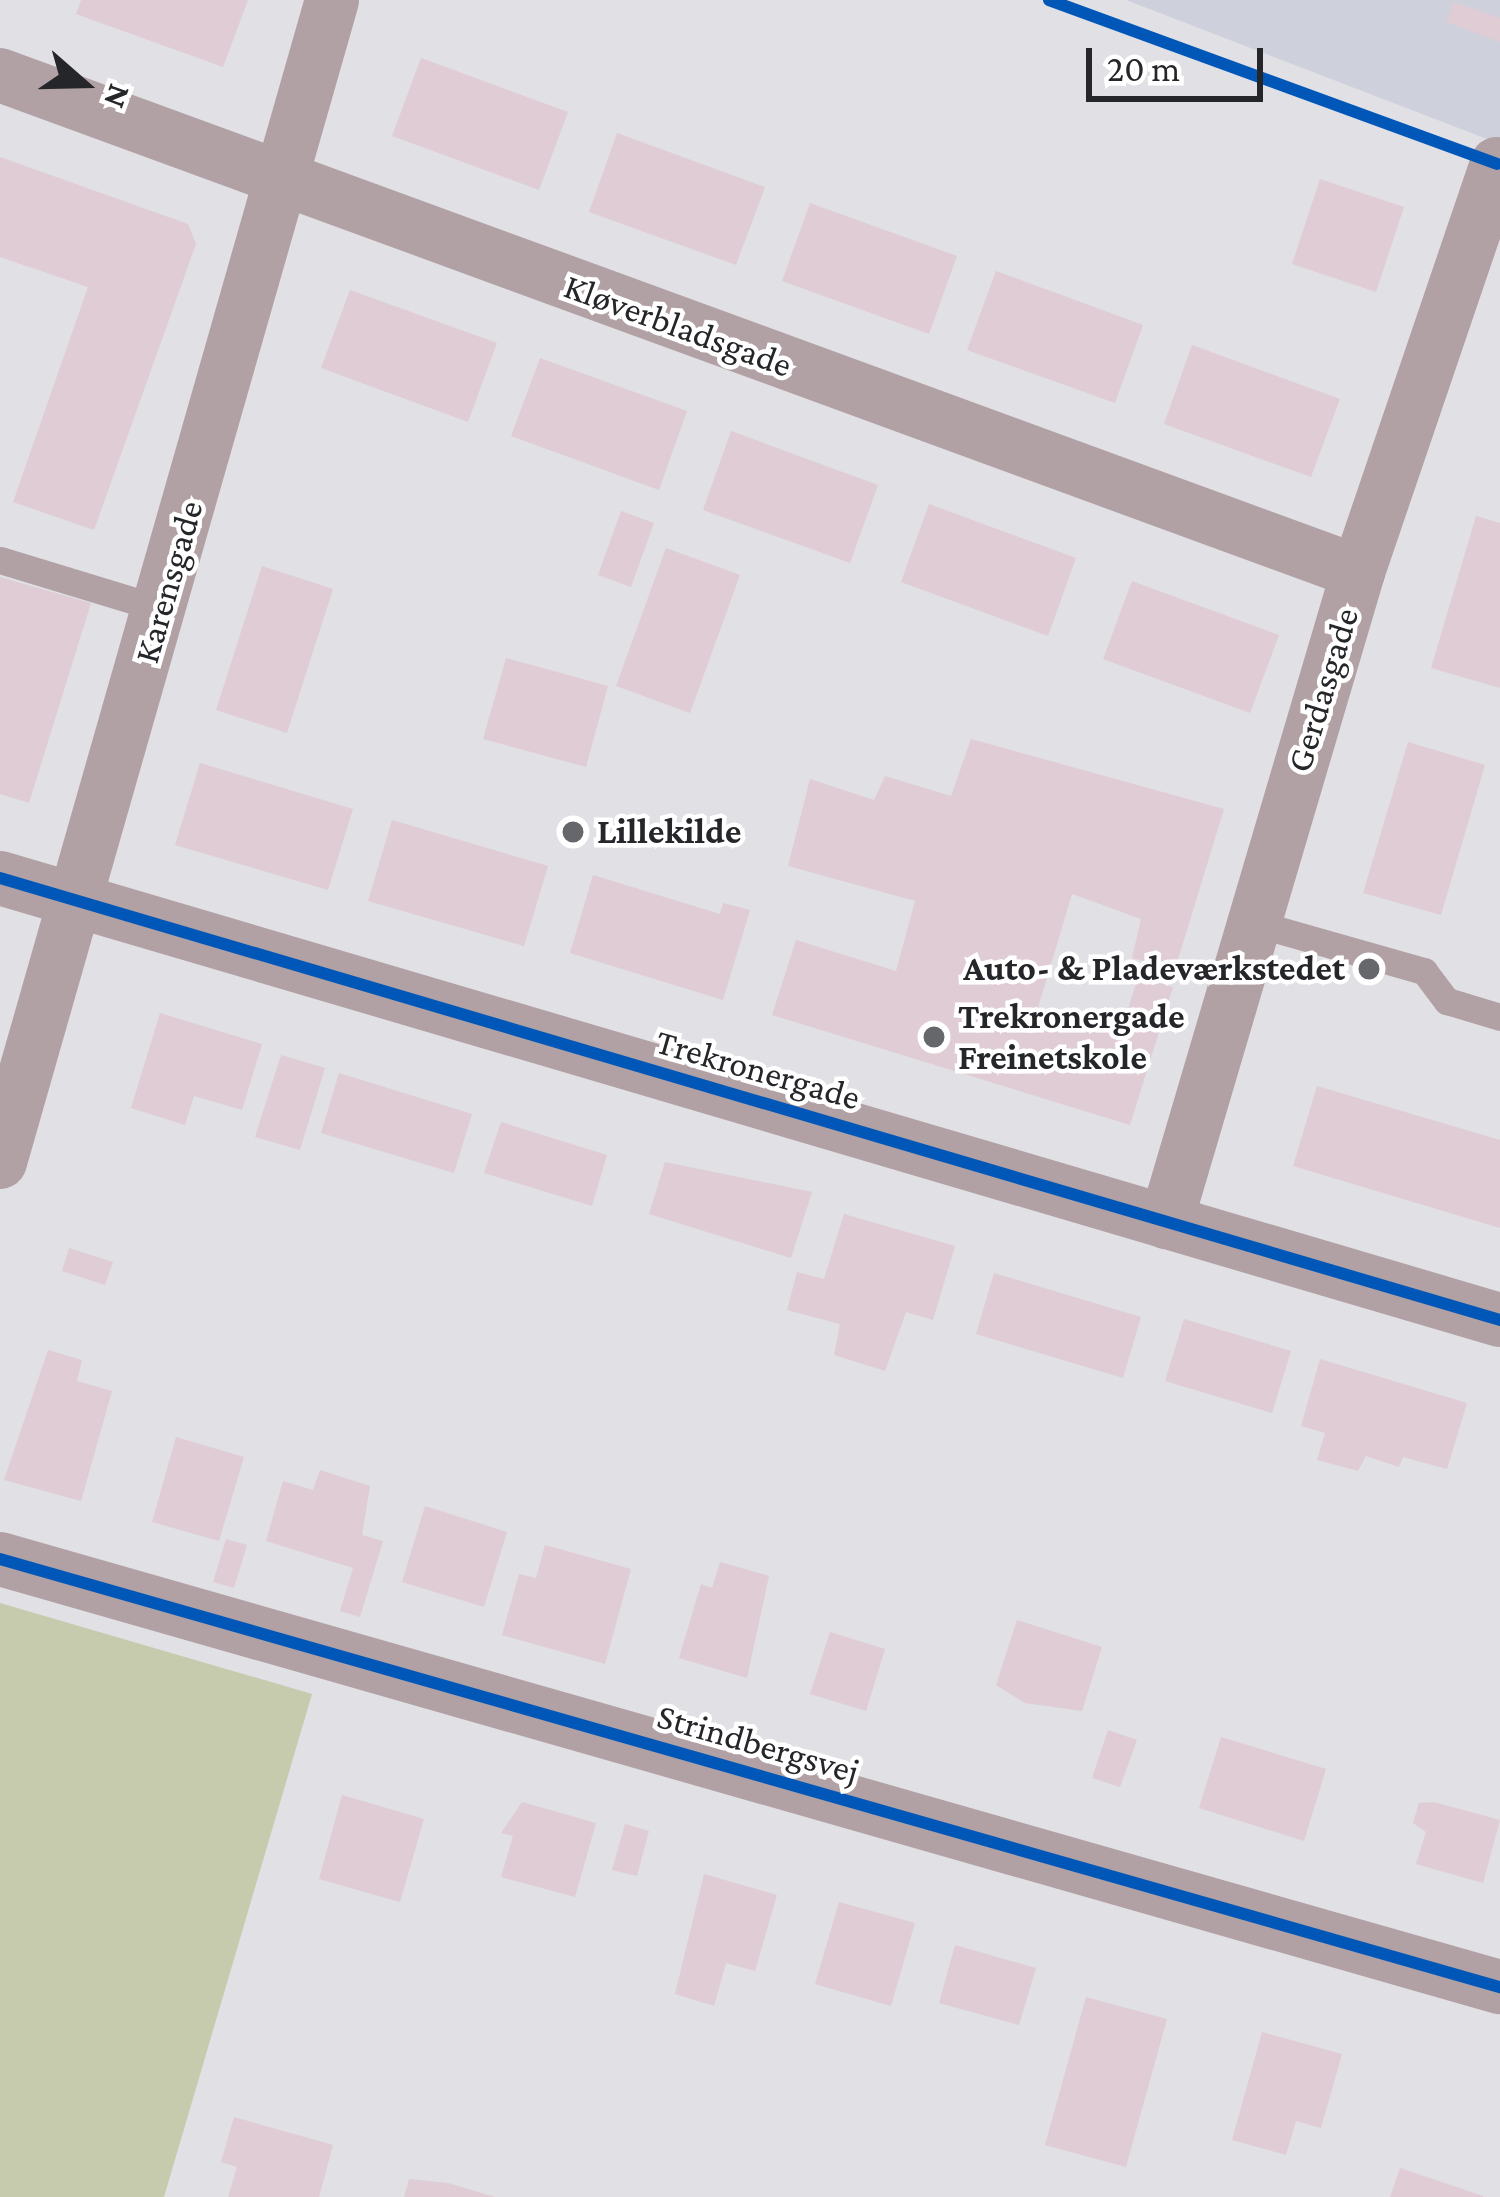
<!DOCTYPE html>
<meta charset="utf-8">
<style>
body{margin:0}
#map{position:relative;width:1500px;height:2197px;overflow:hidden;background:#e0e0e5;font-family:"Crimson Pro",serif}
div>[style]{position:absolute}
.built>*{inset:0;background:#ced1dc}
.green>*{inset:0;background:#c5cbac}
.building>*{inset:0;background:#dfccd4}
.service>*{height:27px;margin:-13.5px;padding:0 13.5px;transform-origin:13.5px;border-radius:13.5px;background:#b1a0a4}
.minor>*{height:54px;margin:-27px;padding:0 27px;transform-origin:27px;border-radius:27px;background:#b1a0a4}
.cycleway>*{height:12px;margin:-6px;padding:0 6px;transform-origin:6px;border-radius:6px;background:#0057b8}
.dots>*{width:33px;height:33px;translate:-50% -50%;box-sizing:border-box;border:6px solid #fff;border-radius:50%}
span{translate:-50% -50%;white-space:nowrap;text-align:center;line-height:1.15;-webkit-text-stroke:9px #fff;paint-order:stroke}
.street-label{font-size:36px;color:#252629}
.poi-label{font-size:36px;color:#252629;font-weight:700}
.left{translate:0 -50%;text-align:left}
.right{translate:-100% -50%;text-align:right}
.north{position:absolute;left:24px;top:24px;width:120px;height:120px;-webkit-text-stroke:9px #fff;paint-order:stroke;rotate:110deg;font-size:33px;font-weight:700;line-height:48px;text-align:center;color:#252629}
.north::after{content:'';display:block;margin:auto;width:42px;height:54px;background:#252629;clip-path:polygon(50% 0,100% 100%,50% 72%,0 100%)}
.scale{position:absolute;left:1086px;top:48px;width:177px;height:54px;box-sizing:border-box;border:6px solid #252629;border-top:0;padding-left:15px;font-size:36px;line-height:42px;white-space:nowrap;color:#252629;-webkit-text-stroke:9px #fff;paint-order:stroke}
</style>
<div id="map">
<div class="built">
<i style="clip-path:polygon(1126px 0,1500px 0,1500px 144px)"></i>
</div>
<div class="green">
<i style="clip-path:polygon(0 1603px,312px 1694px,164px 2197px,0 2197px)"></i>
</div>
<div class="building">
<i style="clip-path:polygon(81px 0,248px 0,223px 67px,76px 14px)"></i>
<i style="clip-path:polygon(1454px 2px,1500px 18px,1500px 42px,1446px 22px)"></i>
<i style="clip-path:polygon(421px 58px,568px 112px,539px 190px,392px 136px)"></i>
<i style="clip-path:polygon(617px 133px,765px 187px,736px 265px,589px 212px)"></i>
<i style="clip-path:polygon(0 157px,188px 224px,196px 244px,94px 530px,13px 502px,88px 287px,0 257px)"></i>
<i style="clip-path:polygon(1320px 179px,1404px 207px,1376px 292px,1292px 264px)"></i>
<i style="clip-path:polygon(810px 203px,957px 256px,929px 334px,782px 281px)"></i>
<i style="clip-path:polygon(996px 271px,1143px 325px,1115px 403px,967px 350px)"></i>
<i style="clip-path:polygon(350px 290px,497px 343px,468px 422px,321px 368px)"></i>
<i style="clip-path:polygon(1192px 345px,1340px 399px,1311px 477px,1164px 424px)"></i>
<i style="clip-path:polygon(540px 358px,687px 411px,659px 490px,511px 436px)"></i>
<i style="clip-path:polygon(731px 431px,878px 485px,850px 563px,703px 510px)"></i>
<i style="clip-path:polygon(929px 504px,1076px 558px,1048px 636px,901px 582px)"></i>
<i style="clip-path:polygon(621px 511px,654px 523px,631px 587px,598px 575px)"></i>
<i style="clip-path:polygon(1476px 516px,1500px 523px,1500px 688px,1431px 668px)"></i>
<i style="clip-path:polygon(666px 548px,740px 575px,690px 713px,616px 686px)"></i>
<i style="clip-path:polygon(262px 566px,333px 589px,287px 733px,216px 710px)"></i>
<i style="clip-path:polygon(0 577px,91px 603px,29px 803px,0 794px)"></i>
<i style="clip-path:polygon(1132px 581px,1279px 635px,1250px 713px,1103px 659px)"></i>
<i style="clip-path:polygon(506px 658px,608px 686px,586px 767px,483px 739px)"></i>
<i style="clip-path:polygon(971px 739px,1224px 809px,1175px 969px,1132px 958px,1141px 919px,1072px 894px,1037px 1011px,1120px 1036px,1138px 977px,1173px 987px,1130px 1125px,772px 1015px,796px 940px,896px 971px,915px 901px,788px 866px,810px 779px,874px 800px,885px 776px,951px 796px)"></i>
<i style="clip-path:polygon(1408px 742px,1485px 765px,1441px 915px,1363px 893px)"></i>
<i style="clip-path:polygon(200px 763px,353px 809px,328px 890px,175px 845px)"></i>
<i style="clip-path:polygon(392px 820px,548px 866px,524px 946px,368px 901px)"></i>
<i style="clip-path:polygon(593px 875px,720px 914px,723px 903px,750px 910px,723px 1000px,570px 953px)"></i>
<i style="clip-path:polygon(160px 1013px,262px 1044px,242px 1110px,194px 1096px,185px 1125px,131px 1108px)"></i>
<i style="clip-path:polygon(281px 1055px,325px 1068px,300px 1150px,255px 1137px)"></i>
<i style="clip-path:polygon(339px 1073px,472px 1114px,454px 1173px,321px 1133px)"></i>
<i style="clip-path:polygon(1317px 1086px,1500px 1140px,1500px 1228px,1293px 1166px)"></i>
<i style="clip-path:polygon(501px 1122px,607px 1155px,592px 1206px,484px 1173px)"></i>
<i style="clip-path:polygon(665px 1162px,812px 1192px,791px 1258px,649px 1214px)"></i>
<i style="clip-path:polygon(844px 1214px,955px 1246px,933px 1320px,906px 1312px,885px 1371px,834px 1355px,840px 1324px,787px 1310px,797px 1272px,824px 1279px)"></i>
<i style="clip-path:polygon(69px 1248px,113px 1262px,105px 1285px,62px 1271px)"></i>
<i style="clip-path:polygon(994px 1273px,1141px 1317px,1123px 1378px,976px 1334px)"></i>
<i style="clip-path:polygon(1184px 1319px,1291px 1351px,1272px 1413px,1165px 1381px)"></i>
<i style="clip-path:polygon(48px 1350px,82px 1360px,77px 1381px,112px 1391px,81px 1501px,4px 1480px)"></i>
<i style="clip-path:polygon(1320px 1359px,1467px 1403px,1447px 1469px,1403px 1457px,1399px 1467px,1366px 1456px,1358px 1471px,1317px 1460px,1325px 1433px,1301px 1426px)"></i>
<i style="clip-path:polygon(176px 1437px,244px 1457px,219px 1541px,152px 1522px)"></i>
<i style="clip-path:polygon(320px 1470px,370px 1486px,362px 1535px,383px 1541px,360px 1617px,340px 1611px,353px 1568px,266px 1541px,283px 1481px,313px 1490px)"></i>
<i style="clip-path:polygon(425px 1506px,507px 1532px,484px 1607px,402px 1582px)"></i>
<i style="clip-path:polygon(226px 1539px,247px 1545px,234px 1588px,213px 1582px)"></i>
<i style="clip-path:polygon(545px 1545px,631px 1569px,605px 1664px,502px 1635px,519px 1574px,536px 1578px)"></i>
<i style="clip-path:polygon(720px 1562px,769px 1576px,747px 1678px,679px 1658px,701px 1584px,712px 1588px)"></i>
<i style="clip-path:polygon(1017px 1620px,1102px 1647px,1082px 1711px,1025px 1703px,996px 1685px)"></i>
<i style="clip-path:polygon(830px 1632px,885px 1649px,866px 1711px,810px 1694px)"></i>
<i style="clip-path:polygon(1108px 1730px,1137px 1740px,1120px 1787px,1092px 1778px)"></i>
<i style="clip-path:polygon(1221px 1737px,1326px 1769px,1304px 1841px,1199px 1808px)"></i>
<i style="clip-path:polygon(342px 1795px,424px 1819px,400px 1902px,319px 1879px)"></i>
<i style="clip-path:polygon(522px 1802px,596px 1823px,575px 1897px,501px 1877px,513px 1836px,501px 1833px)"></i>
<i style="clip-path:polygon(1434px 1802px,1500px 1820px,1483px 1883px,1416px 1864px,1426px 1832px,1413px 1823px,1419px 1803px)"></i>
<i style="clip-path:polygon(625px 1824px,649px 1831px,637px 1876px,612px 1870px)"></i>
<i style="clip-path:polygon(704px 1874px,777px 1895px,755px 1971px,726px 1963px,714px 2006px,675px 1994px)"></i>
<i style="clip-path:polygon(839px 1902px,915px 1923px,891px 2006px,815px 1984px)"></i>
<i style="clip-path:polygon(955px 1945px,1036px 1968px,1019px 2025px,939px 2003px)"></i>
<i style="clip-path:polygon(1086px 1997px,1167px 2019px,1126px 2167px,1045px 2145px)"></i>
<i style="clip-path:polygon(1262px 2032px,1342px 2054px,1321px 2128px,1296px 2121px,1286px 2155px,1232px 2140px)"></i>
<i style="clip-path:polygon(234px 2117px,333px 2145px,319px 2197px,228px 2197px,237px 2167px,221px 2162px)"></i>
<i style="clip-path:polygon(1400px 2168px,1483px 2196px,1483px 2197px,1390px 2197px)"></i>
<i style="clip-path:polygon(409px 2179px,448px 2183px,495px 2197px,404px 2197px)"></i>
</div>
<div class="service">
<i style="left:0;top:560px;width:168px;rotate:16.9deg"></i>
<i style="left:1254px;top:923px;width:177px;rotate:15.8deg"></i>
<i style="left:1424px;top:971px;width:38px;rotate:53deg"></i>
<i style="left:1447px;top:1001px;width:55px;rotate:16.8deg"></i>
</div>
<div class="minor">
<i style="left:0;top:75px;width:1446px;rotate:20.1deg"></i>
<i style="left:0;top:878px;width:1564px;rotate:16.42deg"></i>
<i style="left:0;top:1162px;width:1208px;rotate:-74.05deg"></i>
<i style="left:1166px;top:1222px;width:678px;rotate:-73.54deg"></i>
<i style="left:1358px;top:572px;width:431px;rotate:-71.2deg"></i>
<i style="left:0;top:1559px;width:1560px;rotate:15.93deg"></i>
</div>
<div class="cycleway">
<i style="left:1049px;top:0;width:477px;rotate:20.1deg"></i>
<i style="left:0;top:878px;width:1564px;rotate:16.42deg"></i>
<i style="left:0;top:1559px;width:1560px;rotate:15.93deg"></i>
</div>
<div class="dots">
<i style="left:573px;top:832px;background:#66676b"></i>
<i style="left:1369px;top:969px;background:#66676b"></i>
<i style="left:934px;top:1037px;background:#66676b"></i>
</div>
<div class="street-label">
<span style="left:678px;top:326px;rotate:20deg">Kløverbladsgade</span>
<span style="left:169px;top:582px;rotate:-74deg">Karensgade</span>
<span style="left:1323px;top:690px;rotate:-73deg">Gerdasgade</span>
<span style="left:758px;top:1070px;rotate:16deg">Trekronergade</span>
<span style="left:758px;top:1744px;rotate:16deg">Strindbergsvej</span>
</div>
<div class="poi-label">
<span class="left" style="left:597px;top:832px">Lillekilde</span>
<span class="right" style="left:1345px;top:969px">Auto- &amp; Pladeværkstedet</span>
<span class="left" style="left:958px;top:1037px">Trekronergade<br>Freinetskole</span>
</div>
<div class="north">N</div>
<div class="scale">20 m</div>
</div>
